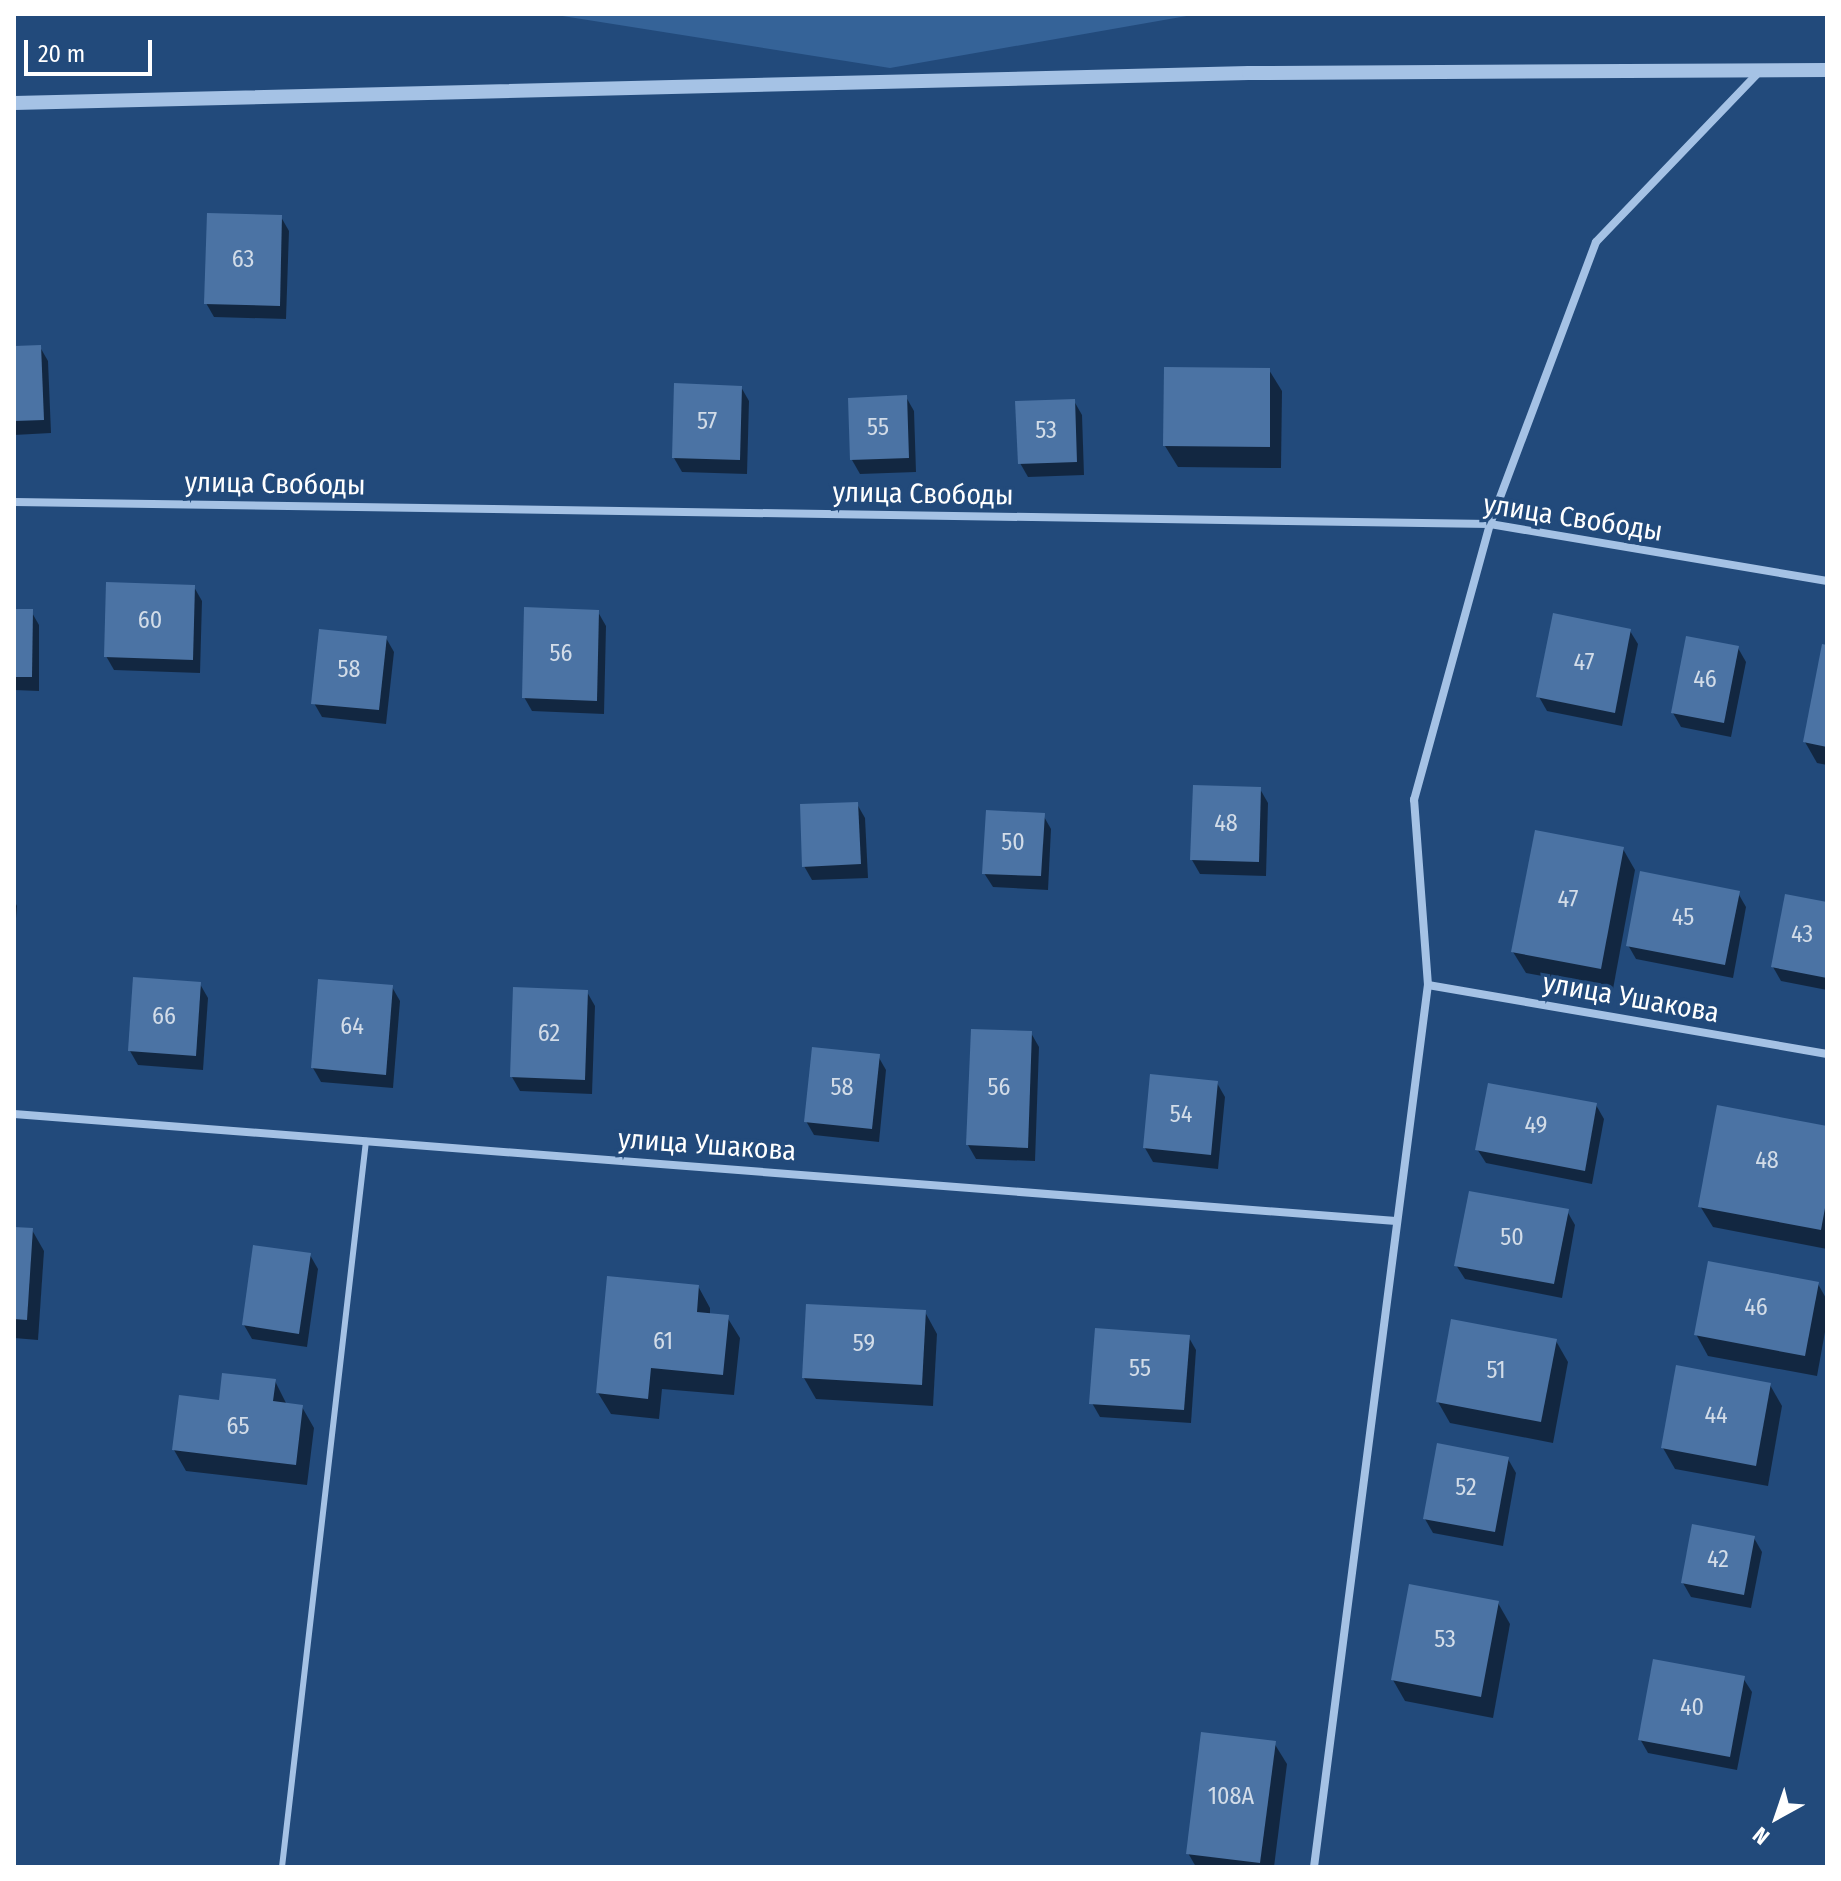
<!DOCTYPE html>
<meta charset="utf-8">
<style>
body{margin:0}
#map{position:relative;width:1841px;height:1881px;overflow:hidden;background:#224a7b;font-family:"Fira Sans Condensed",sans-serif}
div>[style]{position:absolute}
.green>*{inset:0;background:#356398}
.shadow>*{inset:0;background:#0007}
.building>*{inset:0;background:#4b73a4}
.service>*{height:6px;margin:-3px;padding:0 3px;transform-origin:3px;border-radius:3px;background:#a5c2e5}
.minor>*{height:8px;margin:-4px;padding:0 4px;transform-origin:4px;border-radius:4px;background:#a5c2e5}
.tertiary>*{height:14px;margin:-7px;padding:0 7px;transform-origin:7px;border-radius:7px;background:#a5c2e5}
span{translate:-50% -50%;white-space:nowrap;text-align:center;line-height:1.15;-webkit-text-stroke:7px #224a7b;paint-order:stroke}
.number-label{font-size:24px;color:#d2dce8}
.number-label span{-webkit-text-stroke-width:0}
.street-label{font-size:28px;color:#fff}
.frame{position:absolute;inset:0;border:16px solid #fff;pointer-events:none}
.north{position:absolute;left:1737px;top:1777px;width:80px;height:80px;-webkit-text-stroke:6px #224a7b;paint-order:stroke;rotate:220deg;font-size:22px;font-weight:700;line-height:32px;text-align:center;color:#fff}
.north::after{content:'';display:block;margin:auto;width:28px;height:36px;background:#fff;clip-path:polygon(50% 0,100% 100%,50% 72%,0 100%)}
.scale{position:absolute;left:24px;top:40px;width:128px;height:36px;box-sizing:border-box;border:4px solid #fff;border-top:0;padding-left:10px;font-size:24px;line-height:28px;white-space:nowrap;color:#fff;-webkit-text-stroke:6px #224a7b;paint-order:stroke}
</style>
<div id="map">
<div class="green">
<i style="clip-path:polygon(550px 14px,1198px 14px,890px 68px)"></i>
</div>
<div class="shadow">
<i style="clip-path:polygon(281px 217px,289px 231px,286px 319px,214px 317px,206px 303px)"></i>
<i style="clip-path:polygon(40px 347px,48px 361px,51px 433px,14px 435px,14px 348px)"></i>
<i style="clip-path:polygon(1269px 370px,1282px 391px,1281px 468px,1178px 467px,1165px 446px)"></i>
<i style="clip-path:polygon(741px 387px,749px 401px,747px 474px,682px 472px,674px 458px)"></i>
<i style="clip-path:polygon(906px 397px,914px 411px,916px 472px,860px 474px,852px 460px)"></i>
<i style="clip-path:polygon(1074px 401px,1082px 415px,1084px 475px,1028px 477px,1020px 463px)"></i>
<i style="clip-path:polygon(194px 587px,202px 601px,200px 673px,114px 670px,106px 656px)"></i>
<i style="clip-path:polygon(14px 611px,31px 611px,39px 625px,39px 691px,14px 690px)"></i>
<i style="clip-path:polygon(598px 612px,606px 626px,604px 714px,532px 711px,524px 697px)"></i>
<i style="clip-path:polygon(1630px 631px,1638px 644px,1622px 726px,1547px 711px,1539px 697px)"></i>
<i style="clip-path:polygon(386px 638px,394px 652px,386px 724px,322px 717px,314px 703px)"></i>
<i style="clip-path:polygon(1827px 647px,1827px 765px,1817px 763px,1805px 742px)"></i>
<i style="clip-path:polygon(1738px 648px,1746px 662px,1731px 737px,1681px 727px,1673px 713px)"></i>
<i style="clip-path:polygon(1260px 789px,1268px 803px,1266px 876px,1200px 874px,1192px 860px)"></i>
<i style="clip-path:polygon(857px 804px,865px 818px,868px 878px,812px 880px,804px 866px)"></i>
<i style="clip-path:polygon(1043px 815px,1051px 829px,1048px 890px,993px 887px,984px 873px)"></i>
<i style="clip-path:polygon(1623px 849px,1635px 870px,1613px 989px,1526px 973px,1513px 952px)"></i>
<i style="clip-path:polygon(1738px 893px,1746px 907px,1733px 978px,1636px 959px,1628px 945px)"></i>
<i style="clip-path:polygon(14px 900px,17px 906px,14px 943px)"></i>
<i style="clip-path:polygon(1827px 905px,1827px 990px,1781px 981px,1773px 967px)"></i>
<i style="clip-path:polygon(200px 984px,208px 998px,203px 1070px,138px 1065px,130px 1051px)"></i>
<i style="clip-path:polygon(392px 987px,400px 1001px,393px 1088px,321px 1082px,313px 1068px)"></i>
<i style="clip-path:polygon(587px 992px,595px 1006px,592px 1094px,520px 1091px,512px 1077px)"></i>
<i style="clip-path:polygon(1031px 1033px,1039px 1047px,1035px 1161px,976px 1159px,968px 1145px)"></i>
<i style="clip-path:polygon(878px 1056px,886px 1070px,879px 1142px,814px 1135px,806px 1121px)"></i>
<i style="clip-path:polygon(1217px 1083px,1225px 1097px,1218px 1169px,1153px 1162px,1145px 1148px)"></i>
<i style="clip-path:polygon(1596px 1105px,1604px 1119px,1592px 1184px,1486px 1163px,1477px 1149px)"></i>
<i style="clip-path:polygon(1827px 1128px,1827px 1249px,1713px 1227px,1700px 1206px)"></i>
<i style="clip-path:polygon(1567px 1211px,1575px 1225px,1562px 1298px,1465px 1279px,1456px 1265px)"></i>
<i style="clip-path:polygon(14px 1229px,32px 1230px,44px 1251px,38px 1340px,14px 1338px)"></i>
<i style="clip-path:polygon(310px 1255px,318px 1269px,307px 1347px,252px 1339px,244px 1325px)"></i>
<i style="clip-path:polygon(1818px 1284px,1827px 1300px,1827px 1321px,1817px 1376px,1708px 1356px,1696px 1334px)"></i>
<i style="clip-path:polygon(698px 1286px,710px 1308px,710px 1315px,727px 1317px,740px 1338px,734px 1395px,662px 1389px,659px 1419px,611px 1414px,598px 1393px)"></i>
<i style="clip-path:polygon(925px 1312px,937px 1334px,933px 1406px,816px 1399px,804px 1378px)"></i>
<i style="clip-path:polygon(1188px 1336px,1196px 1350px,1191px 1423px,1100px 1417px,1092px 1403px)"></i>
<i style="clip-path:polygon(1556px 1341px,1568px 1362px,1553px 1443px,1450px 1423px,1438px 1402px)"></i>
<i style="clip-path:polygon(275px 1381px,287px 1405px,302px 1407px,314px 1428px,307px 1485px,186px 1471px,174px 1450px,221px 1402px)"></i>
<i style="clip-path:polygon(1770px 1385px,1782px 1406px,1768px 1486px,1675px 1469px,1663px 1448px)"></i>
<i style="clip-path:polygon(1508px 1459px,1516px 1473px,1503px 1546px,1433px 1533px,1425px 1519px)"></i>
<i style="clip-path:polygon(1754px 1538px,1762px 1552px,1751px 1608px,1691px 1597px,1683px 1583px)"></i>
<i style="clip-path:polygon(1498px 1603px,1510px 1624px,1493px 1718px,1405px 1701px,1393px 1680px)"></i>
<i style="clip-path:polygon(1743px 1678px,1752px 1692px,1737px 1770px,1648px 1753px,1640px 1739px)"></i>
<i style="clip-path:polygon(1274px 1743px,1287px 1764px,1274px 1867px,1196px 1867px,1188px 1853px)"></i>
</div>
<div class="building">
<i style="clip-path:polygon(207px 213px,282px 215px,280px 306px,204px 304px)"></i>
<i style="clip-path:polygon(41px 345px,44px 420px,14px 421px,14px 346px)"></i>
<i style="clip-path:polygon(1164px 367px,1270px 368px,1270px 447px,1163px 446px)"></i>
<i style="clip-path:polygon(674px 383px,742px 386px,740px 460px,672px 458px)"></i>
<i style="clip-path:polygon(907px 395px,909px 458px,850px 460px,848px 398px)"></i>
<i style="clip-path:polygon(1075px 399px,1077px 462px,1018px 464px,1015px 401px)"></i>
<i style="clip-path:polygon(106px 582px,195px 585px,193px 660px,104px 657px)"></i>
<i style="clip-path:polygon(524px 607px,599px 610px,597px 701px,522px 698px)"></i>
<i style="clip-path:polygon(14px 609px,33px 609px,32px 677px,14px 677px)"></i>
<i style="clip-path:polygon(1553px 613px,1631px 629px,1615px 713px,1536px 697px)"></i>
<i style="clip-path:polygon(319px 629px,387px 636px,379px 710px,311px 704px)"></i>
<i style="clip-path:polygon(1686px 636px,1739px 646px,1724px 723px,1671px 713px)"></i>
<i style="clip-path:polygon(1822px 644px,1827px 645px,1827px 747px,1803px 742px)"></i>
<i style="clip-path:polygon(1193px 785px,1261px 787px,1259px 862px,1190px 860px)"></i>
<i style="clip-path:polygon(858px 802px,861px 864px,802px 867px,800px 804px)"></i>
<i style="clip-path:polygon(986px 810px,1045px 813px,1041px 876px,982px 874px)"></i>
<i style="clip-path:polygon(1535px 830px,1624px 847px,1601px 969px,1511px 952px)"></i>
<i style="clip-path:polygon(1640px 871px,1740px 891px,1725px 965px,1626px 946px)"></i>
<i style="clip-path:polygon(1785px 894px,1827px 902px,1827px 978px,1771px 967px)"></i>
<i style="clip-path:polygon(133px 977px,201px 982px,196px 1056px,128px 1051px)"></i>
<i style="clip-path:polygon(318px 979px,393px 985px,386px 1075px,311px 1068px)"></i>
<i style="clip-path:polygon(513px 987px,588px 990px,585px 1080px,510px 1077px)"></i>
<i style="clip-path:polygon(971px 1029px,1032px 1031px,1028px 1148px,966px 1145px)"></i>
<i style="clip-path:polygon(812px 1047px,880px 1054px,872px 1129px,804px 1122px)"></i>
<i style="clip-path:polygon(1150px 1074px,1218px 1081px,1211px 1155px,1143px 1148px)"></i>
<i style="clip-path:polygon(1488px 1083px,1597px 1103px,1585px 1171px,1475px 1150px)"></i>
<i style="clip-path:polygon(1717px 1105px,1827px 1126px,1827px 1197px,1821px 1230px,1698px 1207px)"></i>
<i style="clip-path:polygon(1469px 1191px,1569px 1209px,1554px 1284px,1454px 1266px)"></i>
<i style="clip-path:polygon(14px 1227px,33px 1228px,27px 1320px,14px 1319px)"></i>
<i style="clip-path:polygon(253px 1245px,311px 1253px,299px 1334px,242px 1325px)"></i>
<i style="clip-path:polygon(1708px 1261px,1819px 1282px,1805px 1356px,1694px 1335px)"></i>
<i style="clip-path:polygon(607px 1276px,699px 1285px,697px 1312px,729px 1315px,723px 1375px,651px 1368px,648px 1399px,596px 1393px)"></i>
<i style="clip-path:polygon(806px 1304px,926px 1310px,922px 1385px,802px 1378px)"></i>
<i style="clip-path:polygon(1451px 1319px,1557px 1339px,1541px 1422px,1436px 1402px)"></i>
<i style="clip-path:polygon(1095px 1328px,1190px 1335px,1184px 1410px,1089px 1404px)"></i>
<i style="clip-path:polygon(1676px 1365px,1771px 1383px,1756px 1466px,1661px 1448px)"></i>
<i style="clip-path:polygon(222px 1373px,276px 1379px,273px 1401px,303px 1405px,296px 1465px,172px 1450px,179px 1395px,219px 1400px)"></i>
<i style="clip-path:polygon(1437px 1443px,1509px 1457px,1495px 1532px,1423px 1519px)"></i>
<i style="clip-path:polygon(1692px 1524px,1755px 1536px,1744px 1595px,1681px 1583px)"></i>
<i style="clip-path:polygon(1409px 1584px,1499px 1601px,1481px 1697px,1391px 1680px)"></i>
<i style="clip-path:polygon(1653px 1659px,1745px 1676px,1730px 1757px,1638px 1740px)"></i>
<i style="clip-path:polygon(1201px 1732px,1276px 1741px,1260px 1863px,1186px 1854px)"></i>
</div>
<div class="service">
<i style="left:282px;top:1867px;width:731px;rotate:-83.4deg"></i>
</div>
<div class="minor">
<i style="left:14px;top:502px;width:1476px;rotate:0.85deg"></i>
<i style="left:1490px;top:524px;width:342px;rotate:9.6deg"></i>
<i style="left:1428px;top:985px;width:405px;rotate:9.8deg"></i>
<i style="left:14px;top:1114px;width:1386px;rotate:4.43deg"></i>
<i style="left:1314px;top:1867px;width:889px;rotate:-82.64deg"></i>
<i style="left:1428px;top:985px;width:186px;rotate:-94.3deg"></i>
<i style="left:1414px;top:800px;width:286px;rotate:-74.6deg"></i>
<i style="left:1490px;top:524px;width:301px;rotate:-69.4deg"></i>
<i style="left:1596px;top:242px;width:238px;rotate:-46.2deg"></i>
</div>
<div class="tertiary">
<i style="left:14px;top:103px;width:1235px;rotate:-1.39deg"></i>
<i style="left:1249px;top:73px;width:578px;rotate:-0.3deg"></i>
</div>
<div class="number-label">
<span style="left:243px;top:260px">63</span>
<span style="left:707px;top:422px">57</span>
<span style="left:878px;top:428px">55</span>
<span style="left:1046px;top:431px">53</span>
<span style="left:150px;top:621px">60</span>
<span style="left:561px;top:654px">56</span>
<span style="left:1584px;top:663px">47</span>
<span style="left:349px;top:670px">58</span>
<span style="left:1705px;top:680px">46</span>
<span style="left:1226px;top:824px">48</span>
<span style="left:1013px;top:843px">50</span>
<span style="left:1568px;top:900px">47</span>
<span style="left:1683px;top:918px">45</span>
<span style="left:1802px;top:935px">43</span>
<span style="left:164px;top:1017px">66</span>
<span style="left:352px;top:1027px">64</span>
<span style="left:549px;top:1034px">62</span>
<span style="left:842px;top:1088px">58</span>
<span style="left:999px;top:1088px">56</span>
<span style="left:1181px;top:1115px">54</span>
<span style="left:1536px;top:1126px">49</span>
<span style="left:1767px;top:1161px">48</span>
<span style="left:1512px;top:1238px">50</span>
<span style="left:1756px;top:1308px">46</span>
<span style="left:663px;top:1342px">61</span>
<span style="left:864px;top:1344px">59</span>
<span style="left:1140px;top:1369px">55</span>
<span style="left:1496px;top:1371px">51</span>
<span style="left:1716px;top:1416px">44</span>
<span style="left:238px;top:1427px">65</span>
<span style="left:1466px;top:1488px">52</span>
<span style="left:1718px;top:1560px">42</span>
<span style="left:1445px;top:1640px">53</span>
<span style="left:1692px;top:1708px">40</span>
<span style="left:1231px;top:1797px">108А</span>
</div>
<div class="street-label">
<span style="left:275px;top:484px;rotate:1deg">улица Свободы</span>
<span style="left:923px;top:494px;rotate:1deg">улица Свободы</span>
<span style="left:1573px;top:518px;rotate:9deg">улица Свободы</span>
<span style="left:1631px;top:998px;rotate:10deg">улица Ушакова</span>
<span style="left:707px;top:1145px;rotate:4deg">улица Ушакова</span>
</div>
<div class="frame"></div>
<div class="north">N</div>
<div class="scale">20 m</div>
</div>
